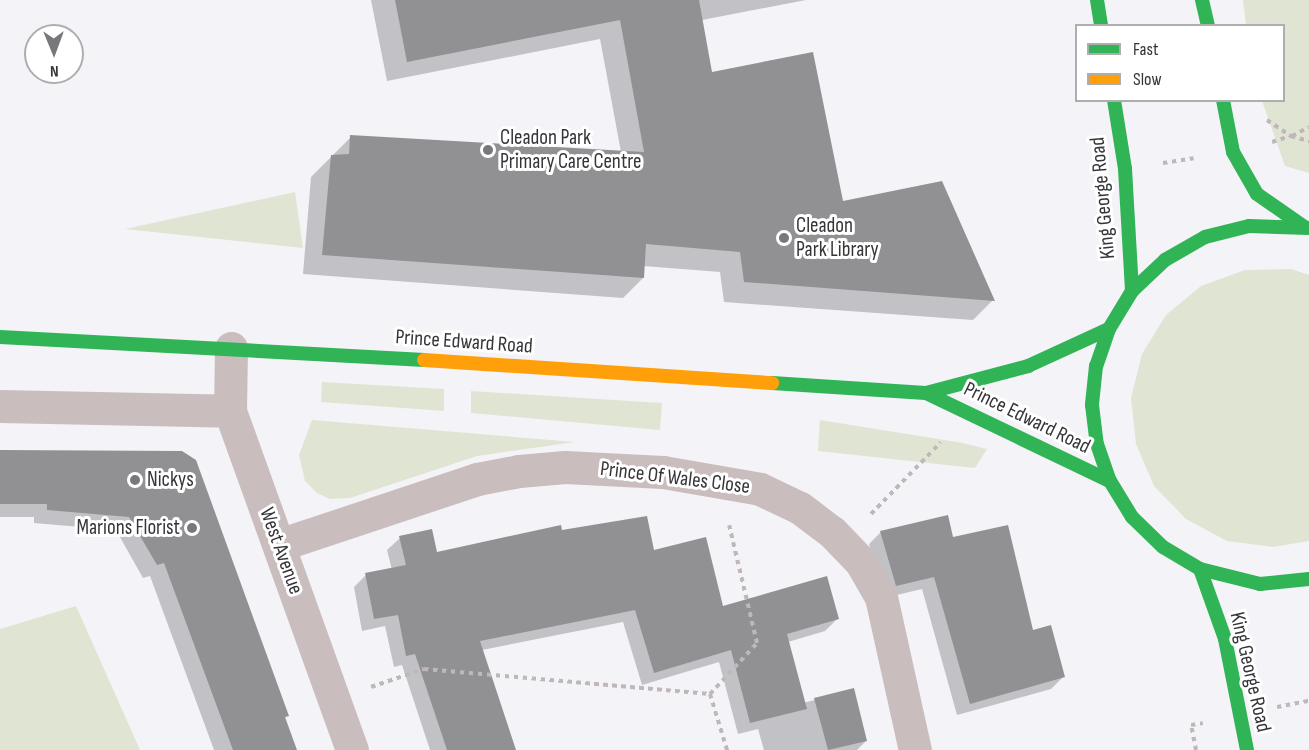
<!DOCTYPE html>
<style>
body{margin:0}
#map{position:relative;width:1309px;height:750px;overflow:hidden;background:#f3f3f8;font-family:"Sofia Sans Condensed",sans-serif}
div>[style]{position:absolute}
.green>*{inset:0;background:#e0e5d3}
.shadow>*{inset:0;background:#0003}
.building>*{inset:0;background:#919194}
.path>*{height:4px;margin-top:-2px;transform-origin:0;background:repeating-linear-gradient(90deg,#bfb7b8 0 4.5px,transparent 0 9px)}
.street>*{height:33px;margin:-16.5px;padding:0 16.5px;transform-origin:16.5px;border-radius:16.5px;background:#cabdbe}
.fast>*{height:14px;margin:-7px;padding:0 7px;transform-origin:7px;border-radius:7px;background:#30b455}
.slow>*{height:14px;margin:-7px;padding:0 7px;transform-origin:7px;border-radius:7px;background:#ff9f0a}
.dots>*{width:16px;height:16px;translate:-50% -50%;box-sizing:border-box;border:3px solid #fff;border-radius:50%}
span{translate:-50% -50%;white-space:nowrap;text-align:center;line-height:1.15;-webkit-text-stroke:6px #fff;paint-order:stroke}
.poi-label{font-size:21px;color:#353539}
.left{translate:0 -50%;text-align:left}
.right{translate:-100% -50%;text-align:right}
.street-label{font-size:21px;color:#353539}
.legend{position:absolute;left:1075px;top:24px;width:210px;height:78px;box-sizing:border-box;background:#fff;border:2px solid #aeaeb0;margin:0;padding:8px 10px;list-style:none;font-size:18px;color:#353539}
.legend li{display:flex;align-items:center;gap:12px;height:30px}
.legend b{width:30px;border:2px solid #aeaeb0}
.north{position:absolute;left:24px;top:24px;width:60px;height:60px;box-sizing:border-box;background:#fff;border:2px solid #aeaeb0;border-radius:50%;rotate:179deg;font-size:16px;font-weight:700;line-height:24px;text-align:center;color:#353539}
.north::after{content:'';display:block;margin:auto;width:21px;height:27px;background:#78787c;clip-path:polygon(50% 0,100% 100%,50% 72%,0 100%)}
</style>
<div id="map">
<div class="green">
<i style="clip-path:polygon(1243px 0,1309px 0,1309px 173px,1285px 166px,1262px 101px,1284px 100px,1284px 26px,1246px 25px)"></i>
<i style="clip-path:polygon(295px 192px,303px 248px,125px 229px)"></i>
<i style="clip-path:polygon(1291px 269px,1309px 275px,1309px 541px,1273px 547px,1227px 541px,1186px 519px,1154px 486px,1136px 444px,1131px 398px,1142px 354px,1166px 315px,1201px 286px,1245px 270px)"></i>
<i style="clip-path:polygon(322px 382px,444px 389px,444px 411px,321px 402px)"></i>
<i style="clip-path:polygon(471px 391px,662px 403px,660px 430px,471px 413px)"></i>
<i style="clip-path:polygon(312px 420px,575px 442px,477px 456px,350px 498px,330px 499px,317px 493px,305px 481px,299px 455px)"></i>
<i style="clip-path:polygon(820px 420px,963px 443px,987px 449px,975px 468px,818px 451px)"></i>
<i style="clip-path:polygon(76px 606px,140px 750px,0 750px,0 629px)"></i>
</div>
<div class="shadow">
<i style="clip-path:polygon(371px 0,806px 0,702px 20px,711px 74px,842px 202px,993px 300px,973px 320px,724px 302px,720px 272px,643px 266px,643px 278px,623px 298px,303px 274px,311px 177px,351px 137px,621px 152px,600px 39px,387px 81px)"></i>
<i style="clip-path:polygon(0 451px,182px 452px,287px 716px,284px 719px,295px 750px,214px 750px,150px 576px,143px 578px,116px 530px,34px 523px,34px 517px,0 517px)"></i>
<i style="clip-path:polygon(561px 532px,653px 552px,722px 607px,837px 619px,825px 631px,788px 642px,803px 703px,853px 690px,866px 741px,857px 750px,764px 750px,758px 729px,738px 734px,719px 662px,642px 685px,623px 622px,482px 650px,515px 750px,430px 750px,402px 665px,394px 667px,385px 626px,362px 631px,354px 587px,366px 575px,392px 570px,387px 550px,400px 538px,436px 553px)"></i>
<i style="clip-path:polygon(881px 532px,952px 539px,1032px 632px,1063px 677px,1051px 689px,957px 715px,922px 589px,884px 598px,869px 544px)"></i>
</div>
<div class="building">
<i style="clip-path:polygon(395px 0,699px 0,712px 72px,813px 52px,843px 201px,942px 181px,995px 301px,744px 282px,740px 252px,646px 244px,644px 278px,322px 255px,331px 155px,349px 154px,350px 135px,644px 152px,620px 20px,407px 62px)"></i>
<i style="clip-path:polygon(0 450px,182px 451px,196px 460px,289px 716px,285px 717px,297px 750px,233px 750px,164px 563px,157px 565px,129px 517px,47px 510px,47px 504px,0 504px)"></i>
<i style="clip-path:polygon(948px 515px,953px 537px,1008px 525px,1033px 630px,1051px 625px,1065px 677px,970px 704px,934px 577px,896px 586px,880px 531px)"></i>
<i style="clip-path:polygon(647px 516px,654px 550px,706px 537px,723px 606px,827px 576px,839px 619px,787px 634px,807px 709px,750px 723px,731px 650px,654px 673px,635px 610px,480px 641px,516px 750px,447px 750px,415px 654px,406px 656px,398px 615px,374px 619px,365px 573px,406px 565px,399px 536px,432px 529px,437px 552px,561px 525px,562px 530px)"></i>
<i style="clip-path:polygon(854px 688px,867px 741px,828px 750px,814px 698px)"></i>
</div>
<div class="path">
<i style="left:1267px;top:120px;width:29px;rotate:34deg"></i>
<i style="left:1292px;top:136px;width:19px;rotate:-28deg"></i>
<i style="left:1272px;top:142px;width:20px;rotate:-18deg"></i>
<i style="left:1291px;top:136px;width:19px;rotate:16deg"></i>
<i style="left:1163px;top:163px;width:31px;rotate:-9deg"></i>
<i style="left:871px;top:514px;width:100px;rotate:-45.8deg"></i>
<i style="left:371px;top:687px;width:56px;rotate:-18.8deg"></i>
<i style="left:424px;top:669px;width:287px;rotate:5deg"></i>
<i style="left:710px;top:694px;width:59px;rotate:73.1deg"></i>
<i style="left:710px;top:694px;width:69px;rotate:-47.3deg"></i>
<i style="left:757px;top:643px;width:121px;rotate:-103.3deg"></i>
<i style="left:1277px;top:707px;width:33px;rotate:-11deg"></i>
<i style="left:1196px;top:750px;width:25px;rotate:-101deg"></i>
<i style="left:1191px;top:725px;width:12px;rotate:-9deg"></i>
</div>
<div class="street">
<i style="left:231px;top:348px;width:63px;rotate:90.9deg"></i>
<i style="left:230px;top:411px;width:360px;rotate:70.2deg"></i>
<i style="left:0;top:406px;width:230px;rotate:1.2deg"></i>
<i style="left:279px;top:545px;width:209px;rotate:-18.4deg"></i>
<i style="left:477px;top:479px;width:43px;rotate:-10.8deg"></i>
<i style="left:519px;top:471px;width:46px;rotate:-5deg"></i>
<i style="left:565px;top:467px;width:98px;rotate:2.9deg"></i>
<i style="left:663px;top:472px;width:98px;rotate:9.9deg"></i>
<i style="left:760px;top:489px;width:44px;rotate:25.4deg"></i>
<i style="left:800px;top:508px;width:40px;rotate:37deg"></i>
<i style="left:832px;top:532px;width:42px;rotate:46deg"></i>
<i style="left:861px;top:562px;width:40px;rotate:60.3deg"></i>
<i style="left:881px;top:597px;width:157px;rotate:77.5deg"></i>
</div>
<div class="fast">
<i style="left:1097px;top:0;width:26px;rotate:81deg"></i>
<i style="left:1202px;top:0;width:27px;rotate:77deg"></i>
<i style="left:1114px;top:100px;width:70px;rotate:80.9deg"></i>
<i style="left:1125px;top:169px;width:122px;rotate:86.7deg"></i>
<i style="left:1223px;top:100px;width:53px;rotate:79.1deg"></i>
<i style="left:1233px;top:152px;width:48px;rotate:60.3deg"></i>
<i style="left:1257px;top:194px;width:56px;rotate:34.8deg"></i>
<i style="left:1309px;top:228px;width:60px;rotate:-178.1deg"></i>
<i style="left:1249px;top:226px;width:45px;rotate:166deg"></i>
<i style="left:1205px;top:237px;width:46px;rotate:150.1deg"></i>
<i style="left:1165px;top:260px;width:45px;rotate:136.8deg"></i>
<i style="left:1132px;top:291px;width:44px;rotate:121.2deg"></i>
<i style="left:1109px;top:329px;width:39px;rotate:109deg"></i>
<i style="left:1096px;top:366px;width:39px;rotate:96deg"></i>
<i style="left:1092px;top:405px;width:39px;rotate:83deg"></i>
<i style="left:1097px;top:444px;width:39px;rotate:71deg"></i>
<i style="left:1110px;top:481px;width:42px;rotate:58.6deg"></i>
<i style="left:1132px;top:517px;width:43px;rotate:44.1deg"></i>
<i style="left:1163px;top:547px;width:43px;rotate:30.7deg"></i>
<i style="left:1200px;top:569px;width:62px;rotate:14deg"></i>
<i style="left:1260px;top:584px;width:49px;rotate:-5.8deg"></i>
<i style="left:0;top:337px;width:425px;rotate:3.1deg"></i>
<i style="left:772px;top:383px;width:154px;rotate:3.7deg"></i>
<i style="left:926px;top:393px;width:106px;rotate:-14.8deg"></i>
<i style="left:1028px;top:366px;width:89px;rotate:-24.6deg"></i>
<i style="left:926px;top:393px;width:204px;rotate:25.6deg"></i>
<i style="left:1200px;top:569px;width:74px;rotate:70.3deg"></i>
<i style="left:1225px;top:639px;width:113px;rotate:78.8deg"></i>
</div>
<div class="slow">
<i style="left:424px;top:360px;width:349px;rotate:3.8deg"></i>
</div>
<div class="dots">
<i style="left:488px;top:150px;background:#78787c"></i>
<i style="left:784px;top:238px;background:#78787c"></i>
<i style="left:135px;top:480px;background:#78787c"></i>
<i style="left:192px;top:528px;background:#78787c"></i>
</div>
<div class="poi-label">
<span class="left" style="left:500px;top:150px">Cleadon Park<br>Primary Care Centre</span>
<span class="left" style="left:796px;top:238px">Cleadon<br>Park Library</span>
<span class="left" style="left:147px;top:480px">Nickys</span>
<span class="right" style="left:180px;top:528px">Marions Florist</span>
</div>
<div class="street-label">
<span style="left:1103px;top:198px;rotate:-95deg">King George Road</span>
<span style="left:464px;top:342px;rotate:4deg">Prince Edward Road</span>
<span style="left:1027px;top:418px;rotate:26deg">Prince Edward Road</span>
<span style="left:675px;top:478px;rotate:7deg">Prince Of Wales Close</span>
<span style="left:281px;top:551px;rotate:70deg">West Avenue</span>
<span style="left:1250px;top:672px;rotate:77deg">King George Road</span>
</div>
<ul class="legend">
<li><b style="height:8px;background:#30b455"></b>Fast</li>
<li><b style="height:8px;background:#ff9f0a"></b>Slow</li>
</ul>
<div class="north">N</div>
</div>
